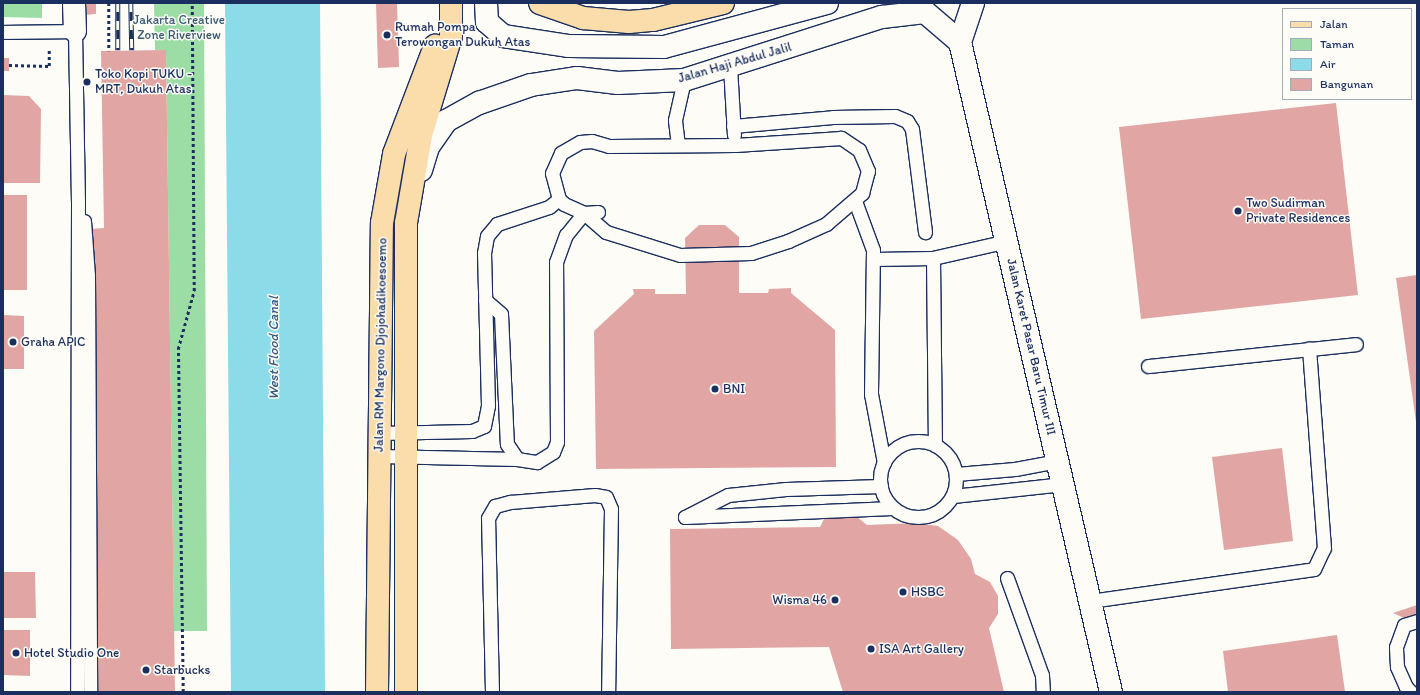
<!DOCTYPE html>
<style>
body{margin:0}
#map{position:relative;width:1420px;height:695px;overflow:hidden;background:#fdfcf7;font-family:Itim,sans-serif}
div>[style]{position:absolute}
.green>*{inset:0;background:#9cdca5}
.water>*{inset:0;background:#8bdbe8}
.building>*{inset:0;background:#e1a6a4}
.path>*{height:2.5px;margin-top:-1.25px;transform-origin:0;background:repeating-linear-gradient(90deg,#1b2f5e 0 3px,transparent 0 6px)}
.roads{filter:drop-shadow(1px 0 #1b2f5e) drop-shadow(-1px 0 #1b2f5e) drop-shadow(0 1px #1b2f5e) drop-shadow(0 -1px #1b2f5e)}
.lane>*{height:13px;margin:-6.5px;padding:0 6.5px;transform-origin:6.5px;border-radius:6.5px;background:#fdfcf7}
.lane>.ring{margin:-6.5px;padding:0;box-sizing:content-box;background:none;border:13px solid #fdfcf7;border-radius:50%}
.street>*{height:22px;margin:-11px;padding:0 11px;transform-origin:11px;border-radius:11px;background:#fdfcf7}
.secondary>*{height:22px;margin:-11px;padding:0 11px;transform-origin:11px;border-radius:11px;background:#fdfcf7}
.primary>*{height:22px;margin:-11px;padding:0 11px;transform-origin:11px;border-radius:11px;background:#fbddab}
.rail>*{height:4.5px;margin-top:-2.25px;transform-origin:0;background:repeating-linear-gradient(90deg,#fdfcf7 0 9px,#1b2f5e 0 18px);box-sizing:border-box;border-block:1px solid #1b2f5e}
.dots>*{width:11px;height:11px;translate:-50% -50%;box-sizing:border-box;border:2px solid #fdfcf7;border-radius:50%}
span{translate:-50% -50%;white-space:nowrap;text-align:center;line-height:1.15;-webkit-text-stroke:3px #fdfcf7;paint-order:stroke}
.park-label{font-size:13px;color:#3b5a70}
.poi-label{font-size:13px;color:#1b2f5e}
.left{translate:0 -50%;text-align:left}
.right{translate:-100% -50%;text-align:right}
.street-label{font-size:13px;color:#1b2f5e}
.water-label{font-size:14px;color:#375a80;font-style:italic}
.frame{position:absolute;inset:0;border:4px solid #1b2f5e;pointer-events:none}
.legend{position:absolute;left:1282px;top:8px;width:130px;height:92px;box-sizing:border-box;background:#fdfcf7;border:1px solid #a3aaba;margin:0;padding:5px 7px;list-style:none;font-size:12px;color:#1b2f5e}
.legend li{display:flex;align-items:center;gap:8px;height:20px}
.legend b{width:20px;border:1px solid #a3aaba}
</style>
<div id="map">
<div class="green">
<i style="clip-path:polygon(3px 3px,42px 3px,42px 18px,3px 17px)"></i>
<i style="clip-path:polygon(154px 3px,204px 3px,207px 631px,174px 631px,166px 50px,155px 50px)"></i>
</div>
<div class="water">
<i style="clip-path:polygon(225px 3px,320px 3px,325px 692px,231px 692px)"></i>
</div>
<div class="building">
<i style="clip-path:polygon(83px 3px,96px 3px,96px 14px,84px 15px)"></i>
<i style="clip-path:polygon(376px 3px,397px 3px,399px 67px,378px 68px)"></i>
<i style="clip-path:polygon(166px 50px,175px 692px,96px 692px,90px 229px,104px 228px,101px 51px)"></i>
<i style="clip-path:polygon(3px 58px,9px 58px,9px 71px,3px 71px)"></i>
<i style="clip-path:polygon(3px 95px,29px 96px,41px 109px,40px 183px,3px 183px)"></i>
<i style="clip-path:polygon(1336px 103px,1358px 295px,1141px 319px,1119px 127px)"></i>
<i style="clip-path:polygon(3px 195px,27px 195px,27px 290px,3px 290px)"></i>
<i style="clip-path:polygon(699px 225px,725px 225px,739px 237px,739px 293px,768px 293px,769px 289px,791px 288px,791px 293px,835px 330px,836px 467px,596px 469px,594px 331px,634px 294px,633px 289px,655px 289px,655px 294px,686px 294px,685px 238px)"></i>
<i style="clip-path:polygon(1417px 275px,1417px 422px,1416px 422px,1396px 278px)"></i>
<i style="clip-path:polygon(3px 315px,24px 316px,24px 369px,3px 369px)"></i>
<i style="clip-path:polygon(1282px 448px,1293px 541px,1224px 550px,1212px 457px)"></i>
<i style="clip-path:polygon(840px 512px,857px 517px,867px 525px,916px 523px,938px 526px,958px 540px,971px 559px,975px 574px,990px 582px,998px 596px,998px 614px,989px 628px,1004px 692px,843px 692px,829px 647px,671px 649px,670px 529px,820px 527px,826px 515px)"></i>
<i style="clip-path:polygon(3px 572px,35px 572px,36px 618px,3px 618px)"></i>
<i style="clip-path:polygon(1417px 605px,1417px 624px,1393px 613px)"></i>
<i style="clip-path:polygon(3px 630px,30px 630px,30px 676px,3px 675px)"></i>
<i style="clip-path:polygon(1337px 635px,1345px 692px,1228px 692px,1223px 651px)"></i>
</div>
<div class="path">
<i style="left:109px;top:3px;width:48px;rotate:90deg"></i>
<i style="left:9px;top:65px;width:40px;rotate:1.4deg"></i>
<i style="left:49px;top:66px;width:16px;rotate:-90deg"></i>
<i style="left:183px;top:692px;width:343px;rotate:-90.8deg"></i>
<i style="left:178px;top:349px;width:60px;rotate:-74.6deg"></i>
<i style="left:194px;top:291px;width:288px;rotate:-90.4deg"></i>
</div>
<div class="roads">
<div class="lane">
<i style="left:3px;top:32px;width:72px;rotate:-0.8deg"></i>
<i style="left:75px;top:31px;width:171px;rotate:89deg"></i>
<i style="left:78px;top:202px;width:490px;rotate:90.1deg"></i>
<i style="left:730px;top:66px;width:69px;rotate:86.7deg"></i>
<i style="left:733px;top:126px;width:100px;rotate:-5.1deg"></i>
<i style="left:833px;top:117px;width:62px;rotate:-0.9deg"></i>
<i style="left:895px;top:116px;width:13px;rotate:23deg"></i>
<i style="left:907px;top:121px;width:9px;rotate:58deg"></i>
<i style="left:912px;top:129px;width:104px;rotate:82.8deg"></i>
<i style="left:678px;top:145px;width:25px;rotate:-97deg"></i>
<i style="left:675px;top:120px;width:41px;rotate:-77.3deg"></i>
<i style="left:855px;top:201px;width:52px;rotate:69.8deg"></i>
<i style="left:873px;top:250px;width:144px;rotate:90.8deg"></i>
<i style="left:871px;top:394px;width:70px;rotate:79.3deg"></i>
<i style="left:84px;top:221px;width:54px;rotate:85.8deg"></i>
<i style="left:88px;top:275px;width:417px;rotate:89.7deg"></i>
<i style="left:933px;top:258px;width:187px;rotate:89.4deg"></i>
<i style="left:874px;top:259px;width:59px;rotate:-1deg"></i>
<i style="left:933px;top:258px;width:76px;rotate:-12.9deg"></i>
<i style="left:485px;top:300px;width:21px;rotate:41deg"></i>
<i style="left:501px;top:314px;width:130px;rotate:87.4deg"></i>
<i style="left:507px;top:444px;width:18px;rotate:56deg"></i>
<i style="left:517px;top:459px;width:20px;rotate:9deg"></i>
<i style="left:537px;top:462px;width:19px;rotate:-32deg"></i>
<i style="left:553px;top:452px;width:11px;rotate:-68deg"></i>
<i style="left:557px;top:442px;width:180px;rotate:-90.3deg"></i>
<i style="left:556px;top:262px;width:29px;rotate:-70deg"></i>
<i style="left:566px;top:235px;width:28px;rotate:-51deg"></i>
<i style="left:584px;top:213px;width:29px;rotate:41deg"></i>
<i style="left:606px;top:232px;width:77px;rotate:17.3deg"></i>
<i style="left:680px;top:255px;width:71px;rotate:-1.6deg"></i>
<i style="left:751px;top:253px;width:39px;rotate:-18deg"></i>
<i style="left:788px;top:241px;width:42px;rotate:-24.1deg"></i>
<i style="left:826px;top:224px;width:48px;rotate:-40.7deg"></i>
<i style="left:862px;top:193px;width:23px;rotate:-75deg"></i>
<i style="left:868px;top:171px;width:23px;rotate:-113deg"></i>
<i style="left:859px;top:150px;width:22px;rotate:-146deg"></i>
<i style="left:841px;top:138px;width:106px;rotate:176.2deg"></i>
<i style="left:735px;top:145px;width:126px;rotate:179.5deg"></i>
<i style="left:609px;top:146px;width:18px;rotate:-164deg"></i>
<i style="left:592px;top:141px;width:12px;rotate:175deg"></i>
<i style="left:580px;top:142px;width:22px;rotate:150deg"></i>
<i style="left:561px;top:153px;width:22px;rotate:114deg"></i>
<i style="left:552px;top:173px;width:27px;rotate:75deg"></i>
<i style="left:559px;top:199px;width:7px;rotate:45deg"></i>
<i style="left:564px;top:204px;width:22px;rotate:24deg"></i>
<i style="left:584px;top:213px;width:14px;rotate:-4deg"></i>
<i style="left:1148px;top:366px;width:209px;rotate:-6deg"></i>
<i style="left:380px;top:433px;width:92px;rotate:-1.2deg"></i>
<i style="left:472px;top:431px;width:13px;rotate:-23deg"></i>
<i style="left:484px;top:426px;width:21px;rotate:-79deg"></i>
<i style="left:488px;top:405px;width:152px;rotate:-91.5deg"></i>
<i style="left:484px;top:253px;width:17px;rotate:-80deg"></i>
<i style="left:487px;top:236px;width:16px;rotate:-50deg"></i>
<i style="left:497px;top:224px;width:55px;rotate:-18.1deg"></i>
<i style="left:549px;top:207px;width:13px;rotate:-39deg"></i>
<i class="ring" style="left:880px;top:441px;width:63px;height:63px"></i>
<i style="left:380px;top:456px;width:137px;rotate:1.3deg"></i>
<i style="left:956px;top:474px;width:59px;rotate:-4.8deg"></i>
<i style="left:1015px;top:469px;width:44px;rotate:-10.5deg"></i>
<i style="left:953px;top:496px;width:111px;rotate:-6.2deg"></i>
<i style="left:685px;top:517px;width:207px;rotate:-2.5deg"></i>
<i style="left:685px;top:517px;width:48px;rotate:-27.1deg"></i>
<i style="left:728px;top:495px;width:58px;rotate:-5.9deg"></i>
<i style="left:786px;top:489px;width:95px;rotate:-1.8deg"></i>
<i style="left:1007px;top:578px;width:103px;rotate:70.2deg"></i>
<i style="left:1042px;top:675px;width:17px;rotate:87deg"></i>
<i style="left:1090px;top:601px;width:226px;rotate:-8.1deg"></i>
<i style="left:1314px;top:569px;width:23px;rotate:-65deg"></i>
<i style="left:1324px;top:548px;width:200px;rotate:-94.3deg"></i>
<i style="left:492px;top:692px;width:174px;rotate:-91.3deg"></i>
<i style="left:488px;top:518px;width:14px;rotate:-60deg"></i>
<i style="left:495px;top:506px;width:16px;rotate:-15deg"></i>
<i style="left:510px;top:502px;width:85px;rotate:-4.7deg"></i>
<i style="left:595px;top:495px;width:11px;rotate:10deg"></i>
<i style="left:606px;top:497px;width:13px;rotate:67deg"></i>
<i style="left:611px;top:509px;width:183px;rotate:90.9deg"></i>
<i style="left:1411px;top:692px;width:7px;rotate:-135deg"></i>
<i style="left:1406px;top:687px;width:22px;rotate:-114deg"></i>
<i style="left:1397px;top:667px;width:20px;rotate:-93deg"></i>
<i style="left:1396px;top:647px;width:23px;rotate:-70deg"></i>
<i style="left:1404px;top:625px;width:14px;rotate:-17deg"></i>
</div>
<div class="street">
<i style="left:74px;top:3px;width:28px;rotate:88deg"></i>
</div>
<div class="secondary">
<i style="left:486px;top:3px;width:19px;rotate:87deg"></i>
<i style="left:487px;top:22px;width:21px;rotate:41deg"></i>
<i style="left:503px;top:36px;width:67px;rotate:8.6deg"></i>
<i style="left:569px;top:46px;width:95px;rotate:0.6deg"></i>
<i style="left:664px;top:47px;width:169px;rotate:-15.1deg"></i>
<i style="left:973px;top:3px;width:41px;rotate:108.4deg"></i>
<i style="left:960px;top:42px;width:667px;rotate:76.92deg"></i>
<i style="left:912px;top:6px;width:14px;rotate:25deg"></i>
<i style="left:925px;top:12px;width:46px;rotate:40.6deg"></i>
<i style="left:421px;top:170px;width:24px;rotate:-73deg"></i>
<i style="left:428px;top:147px;width:32px;rotate:-55deg"></i>
<i style="left:446px;top:121px;width:38px;rotate:-29deg"></i>
<i style="left:479px;top:103px;width:55px;rotate:-19.1deg"></i>
<i style="left:531px;top:85px;width:47px;rotate:-8.7deg"></i>
<i style="left:577px;top:78px;width:41px;rotate:7deg"></i>
<i style="left:618px;top:83px;width:66px;rotate:-2.6deg"></i>
<i style="left:684px;top:80px;width:208px;rotate:-17.7deg"></i>
<i style="left:882px;top:17px;width:43px;rotate:-6.6deg"></i>
</div>
<div class="primary">
<i style="left:540px;top:3px;width:46px;rotate:19.2deg"></i>
<i style="left:583px;top:18px;width:46px;rotate:5deg"></i>
<i style="left:629px;top:22px;width:24px;rotate:-5deg"></i>
<i style="left:653px;top:20px;width:72px;rotate:-13.7deg"></i>
<i style="left:377px;top:692px;width:469px;rotate:-89.4deg"></i>
<i style="left:382px;top:223px;width:70px;rotate:-80.1deg"></i>
<i style="left:394px;top:154px;width:116px;rotate:-69.2deg"></i>
<i style="left:406px;top:692px;width:469px;rotate:-90deg"></i>
<i style="left:406px;top:223px;width:89px;rotate:-80.3deg"></i>
<i style="left:421px;top:135px;width:103px;rotate:-73.1deg"></i>
<i style="left:451px;top:36px;width:33px;rotate:-90deg"></i>
</div>
</div>
<div class="rail">
<i style="left:118px;top:3px;width:47px;rotate:90deg"></i>
<i style="left:131px;top:3px;width:47px;rotate:88.8deg"></i>
</div>
<div class="dots">
<i style="left:387px;top:35px;background:#1b2f5e"></i>
<i style="left:87px;top:82px;background:#1b2f5e"></i>
<i style="left:1238px;top:211px;background:#1b2f5e"></i>
<i style="left:13px;top:342px;background:#1b2f5e"></i>
<i style="left:715px;top:389px;background:#1b2f5e"></i>
<i style="left:903px;top:592px;background:#1b2f5e"></i>
<i style="left:835px;top:600px;background:#1b2f5e"></i>
<i style="left:871px;top:649px;background:#1b2f5e"></i>
<i style="left:16px;top:653px;background:#1b2f5e"></i>
<i style="left:146px;top:670px;background:#1b2f5e"></i>
</div>
<div class="park-label">
<span style="left:179px;top:28px">Jakarta Creative<br>Zone Riverview</span>
</div>
<div class="poi-label">
<span class="left" style="left:395px;top:35px">Rumah Pompa<br>Terowongan Dukuh Atas</span>
<span class="left" style="left:95px;top:82px">Toko Kopi TUKU -<br>MRT, Dukuh Atas</span>
<span class="left" style="left:1246px;top:211px">Two Sudirman<br>Private Residences</span>
<span class="left" style="left:21px;top:342px">Graha APIC</span>
<span class="left" style="left:723px;top:389px">BNI</span>
<span class="left" style="left:911px;top:592px">HSBC</span>
<span class="right" style="left:827px;top:600px">Wisma 46</span>
<span class="left" style="left:879px;top:649px">ISA Art Gallery</span>
<span class="left" style="left:24px;top:653px">Hotel Studio One</span>
<span class="left" style="left:154px;top:670px">Starbucks</span>
</div>
<div class="street-label">
<span style="left:735px;top:63px;rotate:-16deg">Jalan Haji Abdul Jalil</span>
<span style="left:381px;top:345px;rotate:-89deg">Jalan RM Margono Djojohadikoesoemo</span>
<span style="left:1031px;top:347px;rotate:77deg">Jalan Karet Pasar Baru Timur III</span>
</div>
<div class="water-label">
<span style="left:274px;top:348px;rotate:-90deg">West Flood Canal</span>
</div>
<div class="frame"></div>
<ul class="legend">
<li><b style="height:5px;background:#fbddab"></b>Jalan</li>
<li><b style="height:11px;background:#9cdca5"></b>Taman</li>
<li><b style="height:11px;background:#8bdbe8"></b>Air</li>
<li><b style="height:11px;background:#e1a6a4"></b>Bangunan</li>
</ul>
</div>
